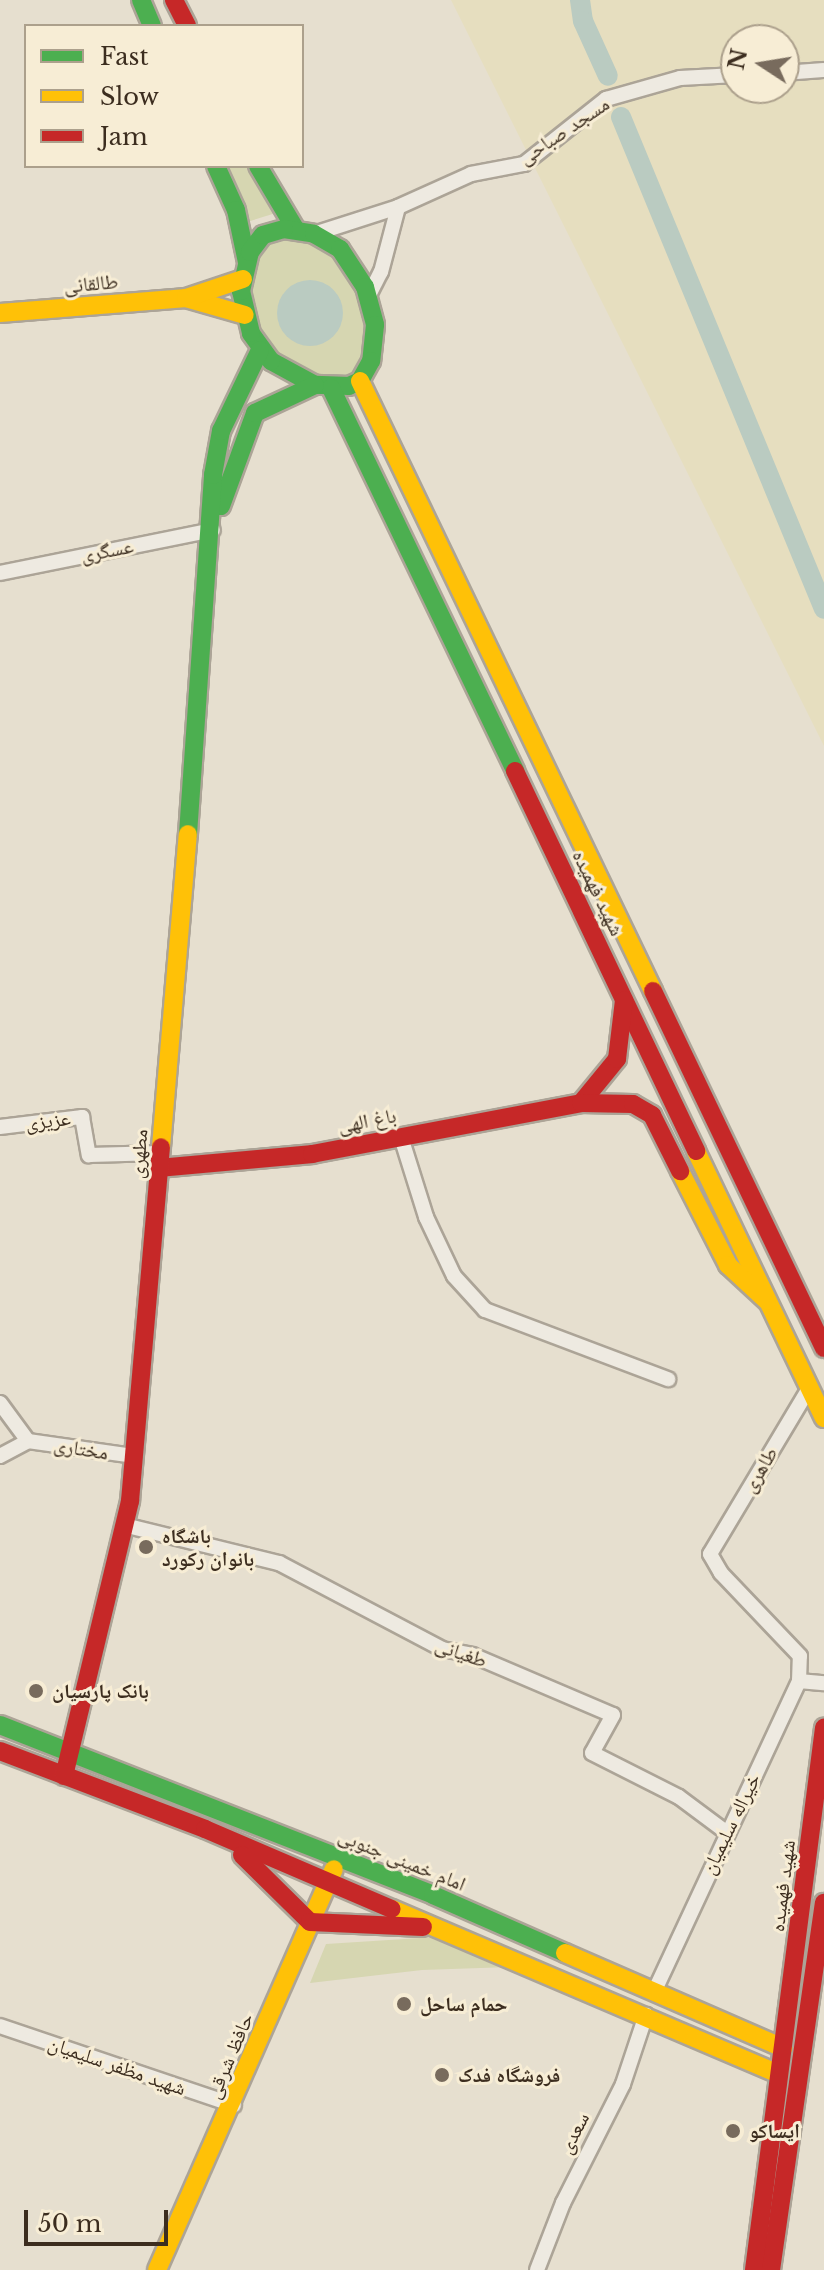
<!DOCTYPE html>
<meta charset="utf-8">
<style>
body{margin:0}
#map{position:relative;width:824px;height:2270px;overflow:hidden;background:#e6dfcf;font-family:"Libre Baskerville","Noto Naskh Arabic",serif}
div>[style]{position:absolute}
.farmland>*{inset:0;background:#e6debf}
.green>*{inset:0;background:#d6d6b1}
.water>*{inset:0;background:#bacbc1}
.round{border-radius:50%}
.canal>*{height:20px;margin:-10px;padding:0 10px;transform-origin:10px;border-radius:10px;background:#bacbc1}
.roads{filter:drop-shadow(2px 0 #aca497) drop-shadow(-2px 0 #aca497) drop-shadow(0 2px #aca497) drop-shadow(0 -2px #aca497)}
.street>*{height:14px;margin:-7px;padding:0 7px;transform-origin:7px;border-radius:7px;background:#eeeae1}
.fast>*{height:18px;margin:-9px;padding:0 9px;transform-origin:9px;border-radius:9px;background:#4caf50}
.slow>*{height:18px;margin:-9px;padding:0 9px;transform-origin:9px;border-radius:9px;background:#ffc107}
.jam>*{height:18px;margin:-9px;padding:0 9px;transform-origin:9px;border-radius:9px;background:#c62828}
.dots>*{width:22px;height:22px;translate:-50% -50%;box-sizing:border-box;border:4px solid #f7edd5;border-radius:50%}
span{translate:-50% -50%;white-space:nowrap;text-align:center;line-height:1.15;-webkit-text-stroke:6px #f7edd5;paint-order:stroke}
.street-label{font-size:20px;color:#3c2d1f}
.poi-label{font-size:20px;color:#3c2d1f;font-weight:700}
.left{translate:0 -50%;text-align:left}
.legend{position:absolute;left:24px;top:24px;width:280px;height:144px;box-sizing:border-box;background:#f7edd5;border:2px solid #aca08c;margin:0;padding:10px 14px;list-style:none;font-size:24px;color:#3c2d1f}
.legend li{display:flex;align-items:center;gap:16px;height:40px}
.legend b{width:40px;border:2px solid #aca08c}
.north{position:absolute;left:720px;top:24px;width:80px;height:80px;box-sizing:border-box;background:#f7edd5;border:2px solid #aca08c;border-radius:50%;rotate:282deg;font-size:22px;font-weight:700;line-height:32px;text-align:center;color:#3c2d1f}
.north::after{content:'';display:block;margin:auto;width:28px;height:36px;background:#786b5d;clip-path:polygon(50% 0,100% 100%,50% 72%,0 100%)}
.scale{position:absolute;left:24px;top:2210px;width:144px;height:36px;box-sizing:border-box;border:4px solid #3c2d1f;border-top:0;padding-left:10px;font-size:24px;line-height:28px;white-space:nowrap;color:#3c2d1f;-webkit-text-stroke:6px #f7edd5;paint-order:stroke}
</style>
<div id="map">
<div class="farmland">
<i style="clip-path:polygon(evenodd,451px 0,824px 0,824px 746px,451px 0,736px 40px,784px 40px,784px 88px,736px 88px,736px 40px)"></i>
</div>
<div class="green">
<i style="clip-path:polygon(225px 166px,250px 166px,279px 212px,247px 222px)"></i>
<i style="clip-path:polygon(278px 237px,306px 240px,336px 256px,367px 314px,357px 375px,312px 380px,269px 349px,250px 306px,253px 259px)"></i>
<i style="clip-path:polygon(436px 1937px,513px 1967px,422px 1970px,310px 1983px,326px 1944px)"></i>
</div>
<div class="water">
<i class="round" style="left:277px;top:280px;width:66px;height:66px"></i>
</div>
<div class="canal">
<i style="left:580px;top:0;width:21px;rotate:82deg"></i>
<i style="left:583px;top:21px;width:60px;rotate:65.6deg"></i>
<i style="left:621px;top:117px;width:532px;rotate:67.58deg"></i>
</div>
<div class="roads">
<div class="street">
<i style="left:784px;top:73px;width:40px;rotate:-4.3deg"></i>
<i style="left:314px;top:234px;width:88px;rotate:-17.8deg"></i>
<i style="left:398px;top:207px;width:80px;rotate:-24.3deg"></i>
<i style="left:471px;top:174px;width:54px;rotate:-10.7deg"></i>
<i style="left:524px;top:164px;width:105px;rotate:-38.4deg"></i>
<i style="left:606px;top:99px;width:77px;rotate:-15.8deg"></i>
<i style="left:680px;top:78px;width:56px;rotate:-3.1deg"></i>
<i style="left:368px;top:297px;width:28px;rotate:-63deg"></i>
<i style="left:381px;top:272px;width:67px;rotate:-75.3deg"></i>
<i style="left:0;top:573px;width:217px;rotate:-11.4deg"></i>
<i style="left:0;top:1127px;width:83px;rotate:-7deg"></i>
<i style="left:82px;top:1117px;width:39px;rotate:80deg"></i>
<i style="left:89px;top:1155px;width:72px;rotate:-1.6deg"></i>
<i style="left:401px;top:1137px;width:84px;rotate:72.6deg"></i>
<i style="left:426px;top:1217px;width:65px;rotate:64.6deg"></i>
<i style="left:454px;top:1276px;width:46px;rotate:47.6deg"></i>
<i style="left:485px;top:1310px;width:196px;rotate:20.7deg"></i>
<i style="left:0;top:1403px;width:47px;rotate:53.6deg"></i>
<i style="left:0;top:1456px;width:32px;rotate:-28deg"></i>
<i style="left:28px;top:1441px;width:106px;rotate:8.1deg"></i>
<i style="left:124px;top:1525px;width:160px;rotate:13.8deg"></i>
<i style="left:279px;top:1563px;width:184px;rotate:27.8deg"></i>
<i style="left:442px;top:1649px;width:31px;rotate:11deg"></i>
<i style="left:472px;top:1655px;width:153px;rotate:23.1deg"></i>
<i style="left:613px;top:1715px;width:43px;rotate:118.9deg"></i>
<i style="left:592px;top:1753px;width:97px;rotate:26.8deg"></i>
<i style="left:679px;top:1797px;width:59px;rotate:36.7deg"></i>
<i style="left:799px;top:1681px;width:25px;rotate:-88deg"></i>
<i style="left:800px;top:1656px;width:115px;rotate:-133.6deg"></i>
<i style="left:721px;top:1573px;width:22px;rotate:-120deg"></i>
<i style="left:710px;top:1554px;width:195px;rotate:-59.1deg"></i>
<i style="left:655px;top:1990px;width:341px;rotate:-65deg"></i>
<i style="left:799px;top:1681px;width:25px;rotate:5deg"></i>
<i style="left:0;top:2026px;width:247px;rotate:18.7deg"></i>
<i style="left:537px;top:2270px;width:72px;rotate:-68.8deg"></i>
<i style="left:563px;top:2203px;width:133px;rotate:-63.2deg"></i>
<i style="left:623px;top:2084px;width:73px;rotate:-71.6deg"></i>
</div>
<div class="fast">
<i style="left:141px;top:0;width:28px;rotate:67deg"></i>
<i style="left:216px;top:166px;width:48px;rotate:65.6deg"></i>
<i style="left:236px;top:210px;width:53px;rotate:78.1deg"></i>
<i style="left:258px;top:166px;width:74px;rotate:59.3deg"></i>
<i style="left:284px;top:229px;width:30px;rotate:9deg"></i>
<i style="left:314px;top:234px;width:30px;rotate:30deg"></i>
<i style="left:340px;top:249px;width:45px;rotate:56.7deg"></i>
<i style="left:365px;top:287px;width:39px;rotate:75deg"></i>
<i style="left:375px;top:325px;width:36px;rotate:96deg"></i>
<i style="left:371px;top:361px;width:23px;rotate:119deg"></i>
<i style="left:360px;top:381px;width:12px;rotate:156deg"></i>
<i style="left:349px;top:386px;width:34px;rotate:-178deg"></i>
<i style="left:315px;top:385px;width:50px;rotate:-151.4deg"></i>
<i style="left:271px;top:361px;width:34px;rotate:-126deg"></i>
<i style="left:251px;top:333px;width:43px;rotate:-103.4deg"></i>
<i style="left:241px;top:291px;width:40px;rotate:-77deg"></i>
<i style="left:250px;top:252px;width:21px;rotate:-53deg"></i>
<i style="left:263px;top:235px;width:22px;rotate:-16deg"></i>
<i style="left:331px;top:388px;width:425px;rotate:64.3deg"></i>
<i style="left:221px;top:506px;width:99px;rotate:-69.9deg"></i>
<i style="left:255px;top:413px;width:66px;rotate:-25deg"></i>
<i style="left:188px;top:834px;width:360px;rotate:-86deg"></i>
<i style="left:213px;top:475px;width:45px;rotate:-79.7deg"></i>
<i style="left:221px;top:431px;width:90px;rotate:-64.3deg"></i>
<i style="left:0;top:1725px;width:465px;rotate:21.4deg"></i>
<i style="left:433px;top:1895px;width:144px;rotate:23.7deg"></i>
</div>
<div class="slow">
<i style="left:186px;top:298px;width:61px;rotate:16.1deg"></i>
<i style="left:0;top:313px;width:187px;rotate:-4.6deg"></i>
<i style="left:186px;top:298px;width:60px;rotate:-18.4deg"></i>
<i style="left:360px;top:381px;width:677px;rotate:64.34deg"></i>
<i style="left:161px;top:1147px;width:314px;rotate:-85.1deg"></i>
<i style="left:696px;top:1151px;width:296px;rotate:64.4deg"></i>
<i style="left:680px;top:1171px;width:106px;rotate:62.9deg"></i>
<i style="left:728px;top:1265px;width:53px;rotate:42.7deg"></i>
<i style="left:392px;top:1909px;width:421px;rotate:23.1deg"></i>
<i style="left:565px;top:1953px;width:238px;rotate:23.5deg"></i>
<i style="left:157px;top:2270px;width:438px;rotate:-66.2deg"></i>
</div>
<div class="jam">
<i style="left:174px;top:0;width:29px;rotate:63deg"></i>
<i style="left:515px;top:771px;width:421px;rotate:64.5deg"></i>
<i style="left:653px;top:991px;width:396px;rotate:64.4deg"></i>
<i style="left:581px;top:1103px;width:57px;rotate:-50.7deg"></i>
<i style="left:617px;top:1059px;width:59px;rotate:-83.2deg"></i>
<i style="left:159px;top:1168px;width:154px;rotate:-5.2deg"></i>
<i style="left:312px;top:1154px;width:274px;rotate:-10.7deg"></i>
<i style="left:581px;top:1103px;width:52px;rotate:1.1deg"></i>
<i style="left:633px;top:1104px;width:22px;rotate:30deg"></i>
<i style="left:652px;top:1115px;width:63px;rotate:63.4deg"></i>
<i style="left:0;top:1751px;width:219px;rotate:20.8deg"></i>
<i style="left:205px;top:1829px;width:203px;rotate:23.2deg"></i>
<i style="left:64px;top:1776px;width:283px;rotate:-76.5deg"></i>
<i style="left:130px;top:1501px;width:355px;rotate:-85deg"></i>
<i style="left:242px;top:1855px;width:95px;rotate:44.6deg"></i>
<i style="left:310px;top:1922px;width:113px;rotate:2.5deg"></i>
<i style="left:754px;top:2270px;width:547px;rotate:-82.64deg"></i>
<i style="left:771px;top:2270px;width:371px;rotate:-81.8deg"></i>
</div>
</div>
<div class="dots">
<i style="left:146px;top:1547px;background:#786b5d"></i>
<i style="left:36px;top:1691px;background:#786b5d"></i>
<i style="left:404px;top:2004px;background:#786b5d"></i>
<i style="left:442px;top:2075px;background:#786b5d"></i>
<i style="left:733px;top:2131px;background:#786b5d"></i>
</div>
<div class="street-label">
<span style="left:564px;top:131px;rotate:-34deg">مسجد صباحی</span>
<span style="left:91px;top:284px;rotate:-5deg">طالقانی</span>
<span style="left:107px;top:551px;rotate:-11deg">عسگری</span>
<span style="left:598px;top:893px;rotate:64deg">شهید فهمیده</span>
<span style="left:48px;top:1121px;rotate:-7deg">عزیزی</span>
<span style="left:367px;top:1121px;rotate:-11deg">باغ الهی</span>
<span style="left:139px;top:1154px;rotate:-85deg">مطهری</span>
<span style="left:81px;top:1449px;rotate:9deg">مختاری</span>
<span style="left:760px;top:1470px;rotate:-59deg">طاهری</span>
<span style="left:461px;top:1653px;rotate:19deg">طغیانی</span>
<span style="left:731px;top:1824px;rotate:-64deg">خیراله سلیمیان</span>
<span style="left:402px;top:1860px;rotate:22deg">امام خمینی جنوبی</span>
<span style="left:783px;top:1886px;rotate:-83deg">شهید فهمیده</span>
<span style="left:230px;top:2056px;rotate:-67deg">حافظ شرقی</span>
<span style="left:117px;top:2066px;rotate:19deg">شهید مظفر سلیمیان</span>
<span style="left:574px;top:2133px;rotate:-63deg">سعدی</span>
</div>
<div class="poi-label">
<span class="left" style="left:162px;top:1548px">باشگاه<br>بانوان رکورد</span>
<span class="left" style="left:52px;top:1691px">بانک پارسیان</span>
<span class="left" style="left:420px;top:2004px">حمام ساحل</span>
<span class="left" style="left:458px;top:2075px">فروشگاه فدک</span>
<span class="left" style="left:749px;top:2131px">ایساکو</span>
</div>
<ul class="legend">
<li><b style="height:10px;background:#4caf50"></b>Fast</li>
<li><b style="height:10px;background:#ffc107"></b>Slow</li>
<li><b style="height:10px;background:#c62828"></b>Jam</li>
</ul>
<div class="north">N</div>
<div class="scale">50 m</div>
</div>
